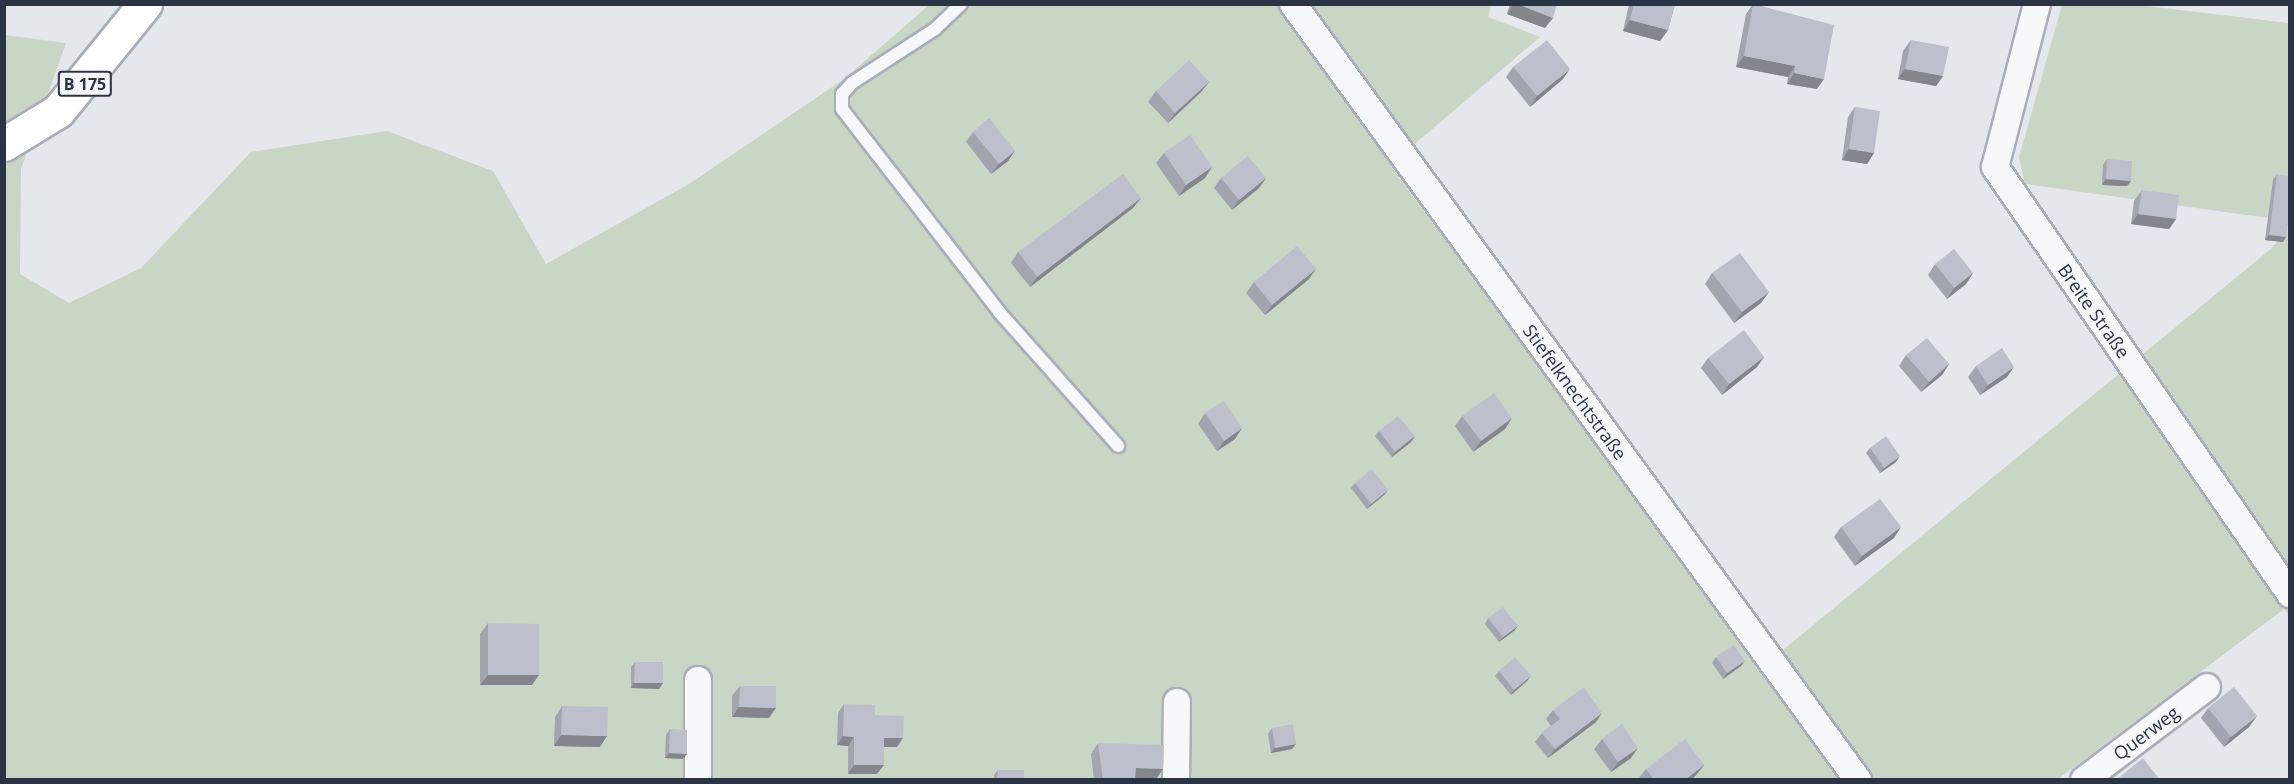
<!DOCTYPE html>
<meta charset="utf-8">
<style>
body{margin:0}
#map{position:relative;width:2294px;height:784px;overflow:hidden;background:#e4e7ec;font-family:"Open Sans",sans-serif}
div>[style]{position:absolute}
.green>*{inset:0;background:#c9d6c5}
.roads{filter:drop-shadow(2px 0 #a9aeb7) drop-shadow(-2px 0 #a9aeb7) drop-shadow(0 2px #a9aeb7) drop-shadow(0 -2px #a9aeb7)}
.service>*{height:12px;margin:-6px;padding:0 6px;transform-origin:6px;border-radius:6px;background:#f7f8fa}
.minor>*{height:26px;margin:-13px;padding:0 13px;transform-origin:13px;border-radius:13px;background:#f7f8fa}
.primary>*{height:33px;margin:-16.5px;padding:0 16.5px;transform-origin:16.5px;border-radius:16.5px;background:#fff}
.wall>*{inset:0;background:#a1a5ae}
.shaded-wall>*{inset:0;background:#83868d}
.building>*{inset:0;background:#bbc0ca}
span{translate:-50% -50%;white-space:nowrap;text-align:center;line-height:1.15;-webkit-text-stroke:5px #f4f6f9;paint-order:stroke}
.shield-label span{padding:2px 4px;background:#f4f6f9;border:2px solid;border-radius:4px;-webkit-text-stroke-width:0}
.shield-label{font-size:16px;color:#2b3445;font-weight:700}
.street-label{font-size:18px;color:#2b3445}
.frame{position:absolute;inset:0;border:6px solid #2b3445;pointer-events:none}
</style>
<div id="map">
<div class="green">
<i style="clip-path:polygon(929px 5px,1491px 5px,1488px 17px,1540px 37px,1390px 165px,1761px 668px,2272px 248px,2289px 226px,2289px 615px,2284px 609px,2058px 779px,5px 780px,5px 35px,66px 43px,21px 169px,20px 274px,69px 303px,141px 268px,251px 152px,387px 131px,493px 171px,546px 264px,689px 184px,844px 79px)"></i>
<i style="clip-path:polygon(2062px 5px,2139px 5px,2289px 23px,2289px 221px,2025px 184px,2019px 157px)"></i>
</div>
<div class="roads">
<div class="service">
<i style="left:961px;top:4px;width:36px;rotate:136deg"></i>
<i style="left:935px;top:29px;width:99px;rotate:147deg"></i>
<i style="left:852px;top:83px;width:15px;rotate:132deg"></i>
<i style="left:842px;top:94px;width:15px;rotate:90deg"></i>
<i style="left:842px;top:109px;width:258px;rotate:52.2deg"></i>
<i style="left:1000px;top:313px;width:178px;rotate:48.4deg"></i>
</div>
<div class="minor">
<i style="left:1293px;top:4px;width:960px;rotate:53.94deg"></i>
<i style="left:2037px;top:4px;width:168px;rotate:104.4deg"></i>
<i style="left:1995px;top:167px;width:519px;rotate:55.36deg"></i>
<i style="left:698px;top:680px;width:100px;rotate:90deg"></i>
<i style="left:1176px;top:780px;width:78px;rotate:-89.3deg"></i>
<i style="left:2084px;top:780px;width:154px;rotate:-37.1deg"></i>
</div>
<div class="primary">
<i style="left:4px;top:144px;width:63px;rotate:-31.4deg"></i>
<i style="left:58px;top:111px;width:138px;rotate:-50.9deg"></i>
</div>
</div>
<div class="wall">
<i style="clip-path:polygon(1510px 4px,1557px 4px,1545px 28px,1507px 14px)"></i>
<i style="clip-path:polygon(1629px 4px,1675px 4px,1668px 30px,1660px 41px,1623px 31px)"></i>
<i style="clip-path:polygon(1753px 4px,1817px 89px,1787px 84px,1788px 77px,1736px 67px,1746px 14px)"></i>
<i style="clip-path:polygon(1911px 40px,1943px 76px,1936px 86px,1898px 79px,1903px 51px)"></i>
<i style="clip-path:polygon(1513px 67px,1563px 79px,1530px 107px,1506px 77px)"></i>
<i style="clip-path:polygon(1209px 82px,1201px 92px,1168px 123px,1148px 102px,1156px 91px)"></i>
<i style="clip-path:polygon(1855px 107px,1874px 153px,1867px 164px,1842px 160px,1848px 117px)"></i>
<i style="clip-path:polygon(973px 132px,1015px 151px,1008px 161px,991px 174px,966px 142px)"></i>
<i style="clip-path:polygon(1164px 153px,1212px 167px,1205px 178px,1179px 196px,1156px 163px)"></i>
<i style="clip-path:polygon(2107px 159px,2131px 181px,2127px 186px,2102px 185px,2103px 165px)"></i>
<i style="clip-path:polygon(2277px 174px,2286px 237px,2283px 242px,2265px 240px,2273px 180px)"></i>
<i style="clip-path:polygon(1221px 178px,1266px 178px,1259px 188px,1232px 210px,1214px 188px)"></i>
<i style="clip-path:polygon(2142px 190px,2176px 219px,2169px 229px,2131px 224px,2134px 201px)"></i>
<i style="clip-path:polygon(1141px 198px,1133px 208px,1030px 287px,1011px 263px,1018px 252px)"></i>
<i style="clip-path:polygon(1935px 264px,1973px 273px,1966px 284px,1947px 299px,1928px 275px)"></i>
<i style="clip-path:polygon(1712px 273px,1761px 303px,1734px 323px,1705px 284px)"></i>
<i style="clip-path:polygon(1309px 279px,1265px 315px,1246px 293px,1254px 282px)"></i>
<i style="clip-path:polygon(1906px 355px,1949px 364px,1942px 375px,1921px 392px,1899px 366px)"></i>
<i style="clip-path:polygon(1764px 357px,1757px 367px,1722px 395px,1701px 368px,1708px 358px)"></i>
<i style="clip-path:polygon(1976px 366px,2007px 377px,1980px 395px,1968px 377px)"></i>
<i style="clip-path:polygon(1205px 413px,1235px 439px,1217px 451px,1198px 424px)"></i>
<i style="clip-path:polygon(1462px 416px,1512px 418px,1505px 429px,1473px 452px,1455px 426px)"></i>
<i style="clip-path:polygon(1379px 431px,1415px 436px,1411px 442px,1392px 457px,1375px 436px)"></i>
<i style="clip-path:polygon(1870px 448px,1896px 462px,1880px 473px,1866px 453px)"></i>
<i style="clip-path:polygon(1355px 483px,1388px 490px,1384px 495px,1367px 509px,1351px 488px)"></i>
<i style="clip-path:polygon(1841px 527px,1894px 538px,1855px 566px,1834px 537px)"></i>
<i style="clip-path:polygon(1488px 618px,1518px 626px,1514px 631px,1499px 642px,1485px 624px)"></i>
<i style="clip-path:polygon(488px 623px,532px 685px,480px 685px,480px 634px)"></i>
<i style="clip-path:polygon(1716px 657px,1741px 666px,1723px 679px,1712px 663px)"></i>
<i style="clip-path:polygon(635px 662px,663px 683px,659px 689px,631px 688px,631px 667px)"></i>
<i style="clip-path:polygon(1499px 671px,1527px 681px,1511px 695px,1495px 676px)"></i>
<i style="clip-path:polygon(740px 686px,769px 718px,732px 717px,732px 696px)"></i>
<i style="clip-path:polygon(844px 704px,875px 715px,897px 747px,884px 747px,877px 774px,848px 774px,848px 746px,837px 745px,838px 713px)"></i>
<i style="clip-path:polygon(562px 706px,600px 747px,554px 746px,555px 717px)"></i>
<i style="clip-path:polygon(2208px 708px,2249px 727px,2224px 747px,2201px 718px)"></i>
<i style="clip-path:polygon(1553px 710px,1596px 722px,1548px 758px,1535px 742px,1542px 733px,1551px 726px,1546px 719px)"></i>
<i style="clip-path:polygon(1272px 728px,1296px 744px,1292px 749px,1271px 753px,1268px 734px)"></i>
<i style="clip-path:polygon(670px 729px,687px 754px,683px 759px,665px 758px,666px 735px)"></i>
<i style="clip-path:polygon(1602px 739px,1631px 758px,1611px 772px,1594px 749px)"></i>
<i style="clip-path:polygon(1098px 743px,1163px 769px,1156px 779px,1094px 780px,1091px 754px)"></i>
<i style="clip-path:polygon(1704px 765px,1697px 774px,1691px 780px,1640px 780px,1639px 778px,1646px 769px)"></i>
<i style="clip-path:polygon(998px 770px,1024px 780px,994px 780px,994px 775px)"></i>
</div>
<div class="shaded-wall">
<i style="clip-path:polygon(1513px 4px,1517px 4px,1553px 18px,1545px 28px,1507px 14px)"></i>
<i style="clip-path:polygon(1630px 20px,1668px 30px,1660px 41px,1623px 31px)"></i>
<i style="clip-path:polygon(1744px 56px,1795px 66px,1788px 77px,1736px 67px)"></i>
<i style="clip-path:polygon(1570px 69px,1563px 79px,1530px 107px,1537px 96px)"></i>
<i style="clip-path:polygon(1905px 69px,1943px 76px,1936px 86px,1898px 79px)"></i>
<i style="clip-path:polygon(1794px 73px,1824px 79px,1817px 89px,1787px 84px)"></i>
<i style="clip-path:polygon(1209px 82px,1201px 92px,1168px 123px,1175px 113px)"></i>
<i style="clip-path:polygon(1849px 149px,1874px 153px,1867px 164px,1842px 160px)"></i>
<i style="clip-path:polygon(1015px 151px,1008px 161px,991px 174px,999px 164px)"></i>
<i style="clip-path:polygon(1212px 167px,1205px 178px,1179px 196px,1186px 185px)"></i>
<i style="clip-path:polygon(1266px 178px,1259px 188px,1232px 210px,1239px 200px)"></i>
<i style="clip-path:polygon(2106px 179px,2131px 181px,2127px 186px,2102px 185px)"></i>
<i style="clip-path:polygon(1141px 198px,1133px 208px,1030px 287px,1037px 277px)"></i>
<i style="clip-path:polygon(2138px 214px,2176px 219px,2169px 229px,2131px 224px)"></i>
<i style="clip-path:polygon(2269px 235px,2286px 237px,2283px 242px,2265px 240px)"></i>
<i style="clip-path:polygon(1316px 269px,1309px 279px,1265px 315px,1272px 305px)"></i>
<i style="clip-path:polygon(1973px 273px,1966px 284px,1947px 299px,1954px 288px)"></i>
<i style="clip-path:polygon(1769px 292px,1761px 303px,1734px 323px,1742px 312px)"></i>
<i style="clip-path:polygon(1764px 357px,1757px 367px,1722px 395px,1729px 384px)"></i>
<i style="clip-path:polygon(1949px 364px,1942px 375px,1921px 392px,1929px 382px)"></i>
<i style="clip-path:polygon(2014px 367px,2007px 377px,1980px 395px,1988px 385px)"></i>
<i style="clip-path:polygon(1512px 418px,1505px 429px,1473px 452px,1481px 441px)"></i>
<i style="clip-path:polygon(1242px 428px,1235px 439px,1217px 451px,1224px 441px)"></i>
<i style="clip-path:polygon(1415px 436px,1411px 442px,1392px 457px,1395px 452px)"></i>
<i style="clip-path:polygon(1900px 456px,1896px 462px,1880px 473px,1884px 468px)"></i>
<i style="clip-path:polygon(1388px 490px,1384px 495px,1367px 509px,1371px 504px)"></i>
<i style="clip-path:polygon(1901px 527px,1894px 538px,1855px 566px,1862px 556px)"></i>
<i style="clip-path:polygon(1518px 626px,1514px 631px,1499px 642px,1503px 637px)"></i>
<i style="clip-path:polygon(1745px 661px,1741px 666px,1723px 679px,1727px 673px)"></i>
<i style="clip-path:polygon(488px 675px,539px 675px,532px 685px,480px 685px)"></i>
<i style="clip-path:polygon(1531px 676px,1527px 681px,1511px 695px,1514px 690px)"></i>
<i style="clip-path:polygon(634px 683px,663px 683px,659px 689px,631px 688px)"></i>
<i style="clip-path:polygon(739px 707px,776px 708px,769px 718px,732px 717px)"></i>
<i style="clip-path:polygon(1602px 713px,1596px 722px,1548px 758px,1555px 749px)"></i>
<i style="clip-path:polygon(2257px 716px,2249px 727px,2224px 747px,2231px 737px)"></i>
<i style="clip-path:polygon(561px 735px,607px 736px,600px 747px,554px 746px)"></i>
<i style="clip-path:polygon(843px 736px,854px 737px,848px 746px,837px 745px)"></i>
<i style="clip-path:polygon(884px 738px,903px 738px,897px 747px,877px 747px)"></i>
<i style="clip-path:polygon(1296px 744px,1292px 749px,1271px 753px,1275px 748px)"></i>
<i style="clip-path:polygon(1638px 748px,1631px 758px,1611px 772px,1618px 762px)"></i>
<i style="clip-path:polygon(669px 753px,687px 754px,683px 759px,665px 758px)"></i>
<i style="clip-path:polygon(854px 765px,884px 765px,877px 774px,848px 774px)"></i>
<i style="clip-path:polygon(1704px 765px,1697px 774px,1691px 780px,1685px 780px)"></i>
<i style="clip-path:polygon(1136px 768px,1163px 769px,1156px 779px,1128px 778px)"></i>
</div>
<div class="building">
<i style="clip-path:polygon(1517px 4px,1557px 4px,1553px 18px)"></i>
<i style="clip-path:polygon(1634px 4px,1675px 4px,1668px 30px,1630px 20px)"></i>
<i style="clip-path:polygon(1753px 4px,1834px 25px,1824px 79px,1794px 73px,1795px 66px,1744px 56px)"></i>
<i style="clip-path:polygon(1547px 40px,1570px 69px,1537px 96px,1513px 67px)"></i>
<i style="clip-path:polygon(1911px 40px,1949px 47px,1943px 76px,1905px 69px)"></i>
<i style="clip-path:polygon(1189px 60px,1209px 82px,1175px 113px,1156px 91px)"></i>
<i style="clip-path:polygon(1855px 107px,1880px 111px,1874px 153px,1849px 149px)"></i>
<i style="clip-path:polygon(989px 118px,1015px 151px,999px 164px,973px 132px)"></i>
<i style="clip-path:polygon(1190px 135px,1212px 167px,1186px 185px,1164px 153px)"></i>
<i style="clip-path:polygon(1248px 156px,1266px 178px,1239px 200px,1221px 178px)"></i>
<i style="clip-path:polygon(2107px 159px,2132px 161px,2131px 181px,2106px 179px)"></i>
<i style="clip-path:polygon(1123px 174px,1141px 198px,1037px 277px,1018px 252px)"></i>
<i style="clip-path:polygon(2277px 174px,2289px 176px,2289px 217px,2286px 237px,2269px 235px)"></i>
<i style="clip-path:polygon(2142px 190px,2179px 195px,2176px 219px,2138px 214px)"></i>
<i style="clip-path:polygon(1297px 246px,1316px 269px,1272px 305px,1254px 282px)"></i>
<i style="clip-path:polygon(1954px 249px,1973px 273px,1954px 288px,1935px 264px)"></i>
<i style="clip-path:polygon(1740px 253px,1769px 292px,1742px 312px,1712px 273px)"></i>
<i style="clip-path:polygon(1744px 330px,1764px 357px,1729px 384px,1708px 358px)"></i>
<i style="clip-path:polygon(1927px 338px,1949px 364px,1929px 382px,1906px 355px)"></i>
<i style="clip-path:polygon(2002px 348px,2014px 367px,1988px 385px,1976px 366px)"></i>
<i style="clip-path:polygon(1494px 393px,1512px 418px,1481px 441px,1462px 416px)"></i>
<i style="clip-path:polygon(1224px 401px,1242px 428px,1224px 441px,1205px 413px)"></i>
<i style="clip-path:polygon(1398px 416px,1415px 436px,1395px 452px,1379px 431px)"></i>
<i style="clip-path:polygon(1886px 436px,1900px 456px,1884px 468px,1870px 448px)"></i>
<i style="clip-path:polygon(1372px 469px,1388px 490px,1371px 504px,1355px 483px)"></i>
<i style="clip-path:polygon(1880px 499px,1901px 527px,1862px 556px,1841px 527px)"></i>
<i style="clip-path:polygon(1503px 607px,1518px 626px,1503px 637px,1488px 618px)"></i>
<i style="clip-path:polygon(488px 623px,539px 624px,539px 675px,488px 675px)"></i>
<i style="clip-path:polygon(1734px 645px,1745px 661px,1727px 673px,1716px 657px)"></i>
<i style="clip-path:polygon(1515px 657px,1531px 676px,1514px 690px,1499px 671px)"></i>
<i style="clip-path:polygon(635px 662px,663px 662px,663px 683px,634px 683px)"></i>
<i style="clip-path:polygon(740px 686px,776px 686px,776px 708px,739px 707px)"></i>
<i style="clip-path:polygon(1584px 687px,1602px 713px,1555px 749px,1542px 733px,1560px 719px,1553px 710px)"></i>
<i style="clip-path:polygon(2234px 687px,2257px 716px,2231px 737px,2208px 708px)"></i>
<i style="clip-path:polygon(844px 704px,875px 705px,875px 715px,904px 716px,903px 738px,884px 738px,884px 765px,854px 765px,854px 737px,843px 736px)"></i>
<i style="clip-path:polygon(562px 706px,608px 707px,607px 736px,561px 735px)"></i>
<i style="clip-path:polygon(1293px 724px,1296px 744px,1275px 748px,1272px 728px)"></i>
<i style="clip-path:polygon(1622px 724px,1638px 748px,1618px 762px,1602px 739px)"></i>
<i style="clip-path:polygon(670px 729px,687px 730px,687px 754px,669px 753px)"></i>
<i style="clip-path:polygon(1685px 739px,1704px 765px,1685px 780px,1654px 780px,1646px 769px)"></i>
<i style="clip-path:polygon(1098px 743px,1164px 745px,1163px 769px,1136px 768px,1135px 780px,1103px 780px)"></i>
<i style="clip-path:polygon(2143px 758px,2160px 780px,2116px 780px)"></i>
<i style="clip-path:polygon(998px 770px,1024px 770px,1024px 780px,997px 780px)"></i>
</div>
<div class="shield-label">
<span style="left:85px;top:84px">B 175</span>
</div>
<div class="street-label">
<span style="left:2094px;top:311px;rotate:55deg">Breite Straße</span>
<span style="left:1575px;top:392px;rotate:54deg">Stiefelknechtstraße</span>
<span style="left:2146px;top:733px;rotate:-37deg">Querweg</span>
</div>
<div class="frame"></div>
</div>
